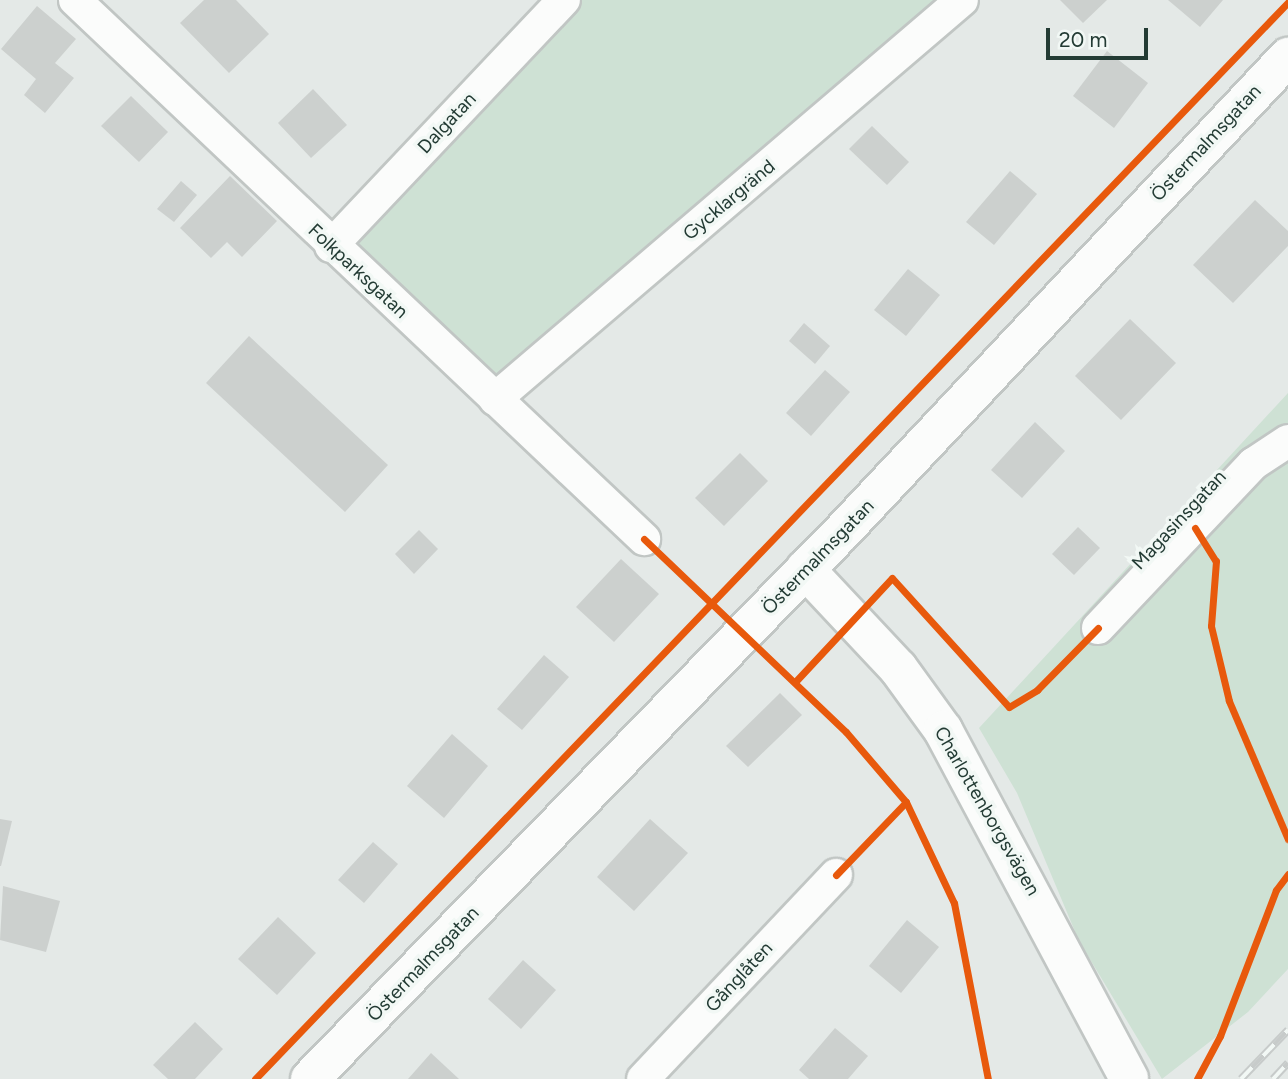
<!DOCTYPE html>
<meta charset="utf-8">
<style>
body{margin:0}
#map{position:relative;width:1288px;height:1079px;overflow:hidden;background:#e4e9e7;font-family:Figtree,sans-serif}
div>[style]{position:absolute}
.green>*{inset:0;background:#cee1d4}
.building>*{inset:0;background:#ccd0ce}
.roads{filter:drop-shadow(2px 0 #c1c6c4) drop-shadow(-2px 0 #c1c6c4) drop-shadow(0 2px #c1c6c4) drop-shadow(0 -2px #c1c6c4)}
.street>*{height:32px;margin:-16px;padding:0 16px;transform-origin:16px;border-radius:16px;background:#fbfcfb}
.secondary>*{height:38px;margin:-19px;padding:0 19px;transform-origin:19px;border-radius:19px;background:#fbfcfb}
.rail>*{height:8px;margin-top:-4px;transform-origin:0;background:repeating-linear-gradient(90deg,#f2f8f5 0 16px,#c7cbca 0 32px);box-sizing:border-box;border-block:2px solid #c7cbca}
.cycleway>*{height:7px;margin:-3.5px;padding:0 3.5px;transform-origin:3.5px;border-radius:3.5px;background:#e8590c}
span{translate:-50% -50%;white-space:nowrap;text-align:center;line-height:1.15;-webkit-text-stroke:7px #f2f8f5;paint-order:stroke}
.street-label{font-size:19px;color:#233b34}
.scale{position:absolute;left:1046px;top:28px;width:102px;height:32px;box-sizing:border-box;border:4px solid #233b34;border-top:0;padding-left:9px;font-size:21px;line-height:24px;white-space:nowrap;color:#233b34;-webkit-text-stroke:5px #f2f8f5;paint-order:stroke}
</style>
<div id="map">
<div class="green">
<i style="clip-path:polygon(549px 0,947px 0,512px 394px,323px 235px)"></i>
<i style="clip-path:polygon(1288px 393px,1288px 969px,1248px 1012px,1162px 1079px,1079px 941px,1017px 793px,979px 728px)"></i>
</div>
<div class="building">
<i style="clip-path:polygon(204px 0,236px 0,269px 34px,229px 73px,180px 23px)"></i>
<i style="clip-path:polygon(1060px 0,1107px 0,1083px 23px)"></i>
<i style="clip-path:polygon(1168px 0,1223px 0,1200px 27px)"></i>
<i style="clip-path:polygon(37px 6px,76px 39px,55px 63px,74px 78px,45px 113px,24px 95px,36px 79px,1px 49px)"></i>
<i style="clip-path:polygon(1107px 51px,1148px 83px,1114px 128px,1073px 96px)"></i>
<i style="clip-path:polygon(313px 89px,347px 125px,311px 158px,278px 123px)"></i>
<i style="clip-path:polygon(131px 96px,168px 132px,139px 162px,101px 126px)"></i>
<i style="clip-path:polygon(872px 126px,909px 162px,887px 185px,849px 149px)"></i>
<i style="clip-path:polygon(1010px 171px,1037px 194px,994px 245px,966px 222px)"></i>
<i style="clip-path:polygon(230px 176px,277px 221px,242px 257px,227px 242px,211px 258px,180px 228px)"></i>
<i style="clip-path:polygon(181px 181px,197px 195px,174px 222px,157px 209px)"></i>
<i style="clip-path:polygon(1255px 200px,1288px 231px,1288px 246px,1233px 303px,1193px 265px)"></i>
<i style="clip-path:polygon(908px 269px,940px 295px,906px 336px,874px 310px)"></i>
<i style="clip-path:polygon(1130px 319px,1176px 363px,1121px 420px,1075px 376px)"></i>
<i style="clip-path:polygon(804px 323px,830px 346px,815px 364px,789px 341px)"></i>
<i style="clip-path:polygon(249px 336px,388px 465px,345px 512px,206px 383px)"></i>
<i style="clip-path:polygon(825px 370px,850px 392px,811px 436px,786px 413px)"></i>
<i style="clip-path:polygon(1035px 422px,1065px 451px,1022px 498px,991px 470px)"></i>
<i style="clip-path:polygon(740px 453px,768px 481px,724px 526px,695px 498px)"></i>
<i style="clip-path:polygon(1078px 527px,1100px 548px,1074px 575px,1052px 554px)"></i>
<i style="clip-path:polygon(419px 530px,438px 549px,414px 574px,395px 554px)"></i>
<i style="clip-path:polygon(621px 559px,659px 594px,614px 642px,576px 607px)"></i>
<i style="clip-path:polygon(544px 655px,569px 677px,522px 730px,497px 709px)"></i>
<i style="clip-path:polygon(780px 693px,802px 715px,748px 767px,726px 746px)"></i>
<i style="clip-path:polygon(452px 734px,488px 766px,444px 818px,407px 786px)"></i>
<i style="clip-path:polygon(0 819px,12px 821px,1px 866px,0 866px)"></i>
<i style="clip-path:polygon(650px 819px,688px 853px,634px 911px,597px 877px)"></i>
<i style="clip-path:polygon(373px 842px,398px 864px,364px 903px,338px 880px)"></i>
<i style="clip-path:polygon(3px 886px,60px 901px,46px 952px,0 940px)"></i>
<i style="clip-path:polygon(278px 917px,316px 953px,277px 995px,238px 959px)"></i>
<i style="clip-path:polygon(907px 920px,939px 947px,901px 993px,869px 966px)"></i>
<i style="clip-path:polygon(523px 960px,556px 990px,521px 1029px,488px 999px)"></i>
<i style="clip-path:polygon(195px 1022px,223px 1049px,195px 1079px,168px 1079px,153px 1065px)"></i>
<i style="clip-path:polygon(835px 1028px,868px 1056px,848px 1079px,809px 1079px,799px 1070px)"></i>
<i style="clip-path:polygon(431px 1053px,459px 1079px,408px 1079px)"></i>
</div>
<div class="roads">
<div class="street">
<i style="left:75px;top:0;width:784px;rotate:43.45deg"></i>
<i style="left:331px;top:246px;width:339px;rotate:-46.6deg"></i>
<i style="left:495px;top:399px;width:614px;rotate:-40.51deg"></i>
<i style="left:1098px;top:628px;width:226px;rotate:-46.6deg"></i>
<i style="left:1253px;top:464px;width:42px;rotate:-33.3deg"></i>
<i style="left:643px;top:1079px;width:281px;rotate:-46.6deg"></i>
</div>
<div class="secondary">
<i style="left:805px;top:569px;width:136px;rotate:46.8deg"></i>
<i style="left:898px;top:668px;width:77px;rotate:54deg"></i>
<i style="left:943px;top:730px;width:395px;rotate:61.9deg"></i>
<i style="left:310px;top:1079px;width:763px;rotate:-45.8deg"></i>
<i style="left:842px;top:532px;width:652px;rotate:-46.8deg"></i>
</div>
</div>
<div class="rail">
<i style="left:1241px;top:1079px;width:68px;rotate:-46.2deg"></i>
<i style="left:1273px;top:1079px;width:22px;rotate:-47deg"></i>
</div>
<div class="cycleway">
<i style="left:1195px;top:528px;width:39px;rotate:58deg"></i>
<i style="left:1216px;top:561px;width:65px;rotate:94.4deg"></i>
<i style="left:1211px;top:626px;width:77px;rotate:76.5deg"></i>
<i style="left:1229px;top:701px;width:150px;rotate:66.9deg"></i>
<i style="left:644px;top:539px;width:279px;rotate:43.7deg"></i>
<i style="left:846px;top:732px;width:92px;rotate:49.4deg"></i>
<i style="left:906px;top:802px;width:112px;rotate:64.6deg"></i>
<i style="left:954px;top:903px;width:179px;rotate:79.1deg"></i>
<i style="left:795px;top:682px;width:142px;rotate:-47deg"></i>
<i style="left:892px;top:578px;width:174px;rotate:47.8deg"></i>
<i style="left:1009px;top:707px;width:33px;rotate:-31deg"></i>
<i style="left:1037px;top:690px;width:87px;rotate:-45.5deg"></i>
<i style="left:836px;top:875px;width:101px;rotate:-46.2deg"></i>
<i style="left:255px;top:1079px;width:1492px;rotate:-46.19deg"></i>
<i style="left:1197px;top:1079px;width:49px;rotate:-61.9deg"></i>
<i style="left:1220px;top:1036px;width:156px;rotate:-69deg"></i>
<i style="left:1276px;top:890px;width:20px;rotate:-53deg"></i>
</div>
<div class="street-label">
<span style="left:447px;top:123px;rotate:-47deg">Dalgatan</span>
<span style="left:1206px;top:143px;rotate:-47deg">Östermalmsgatan</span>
<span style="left:729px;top:200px;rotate:-40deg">Gycklargränd</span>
<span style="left:358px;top:271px;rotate:43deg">Folkparksgatan</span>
<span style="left:1179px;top:520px;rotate:-47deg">Magasinsgatan</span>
<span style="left:818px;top:557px;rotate:-46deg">Östermalmsgatan</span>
<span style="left:987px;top:811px;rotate:60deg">Charlottenborgsvägen</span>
<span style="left:423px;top:964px;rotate:-46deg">Östermalmsgatan</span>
<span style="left:739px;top:977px;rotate:-47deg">Gånglåten</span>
</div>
<div class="scale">20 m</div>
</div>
